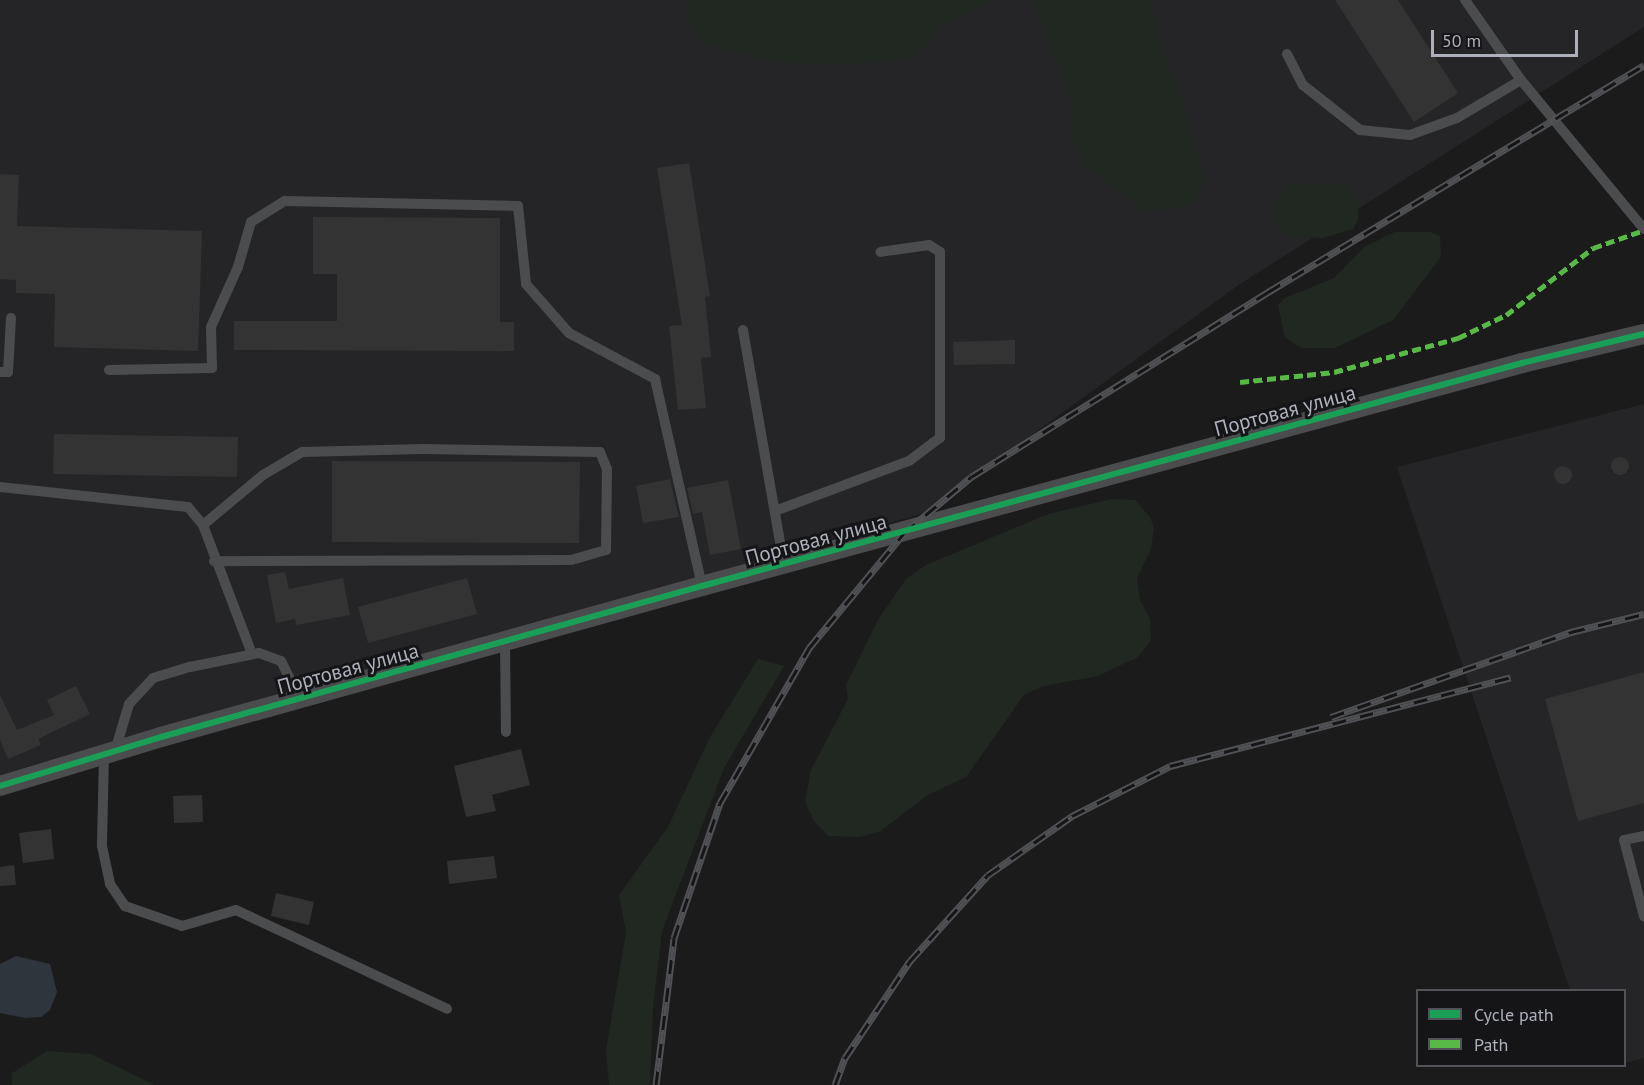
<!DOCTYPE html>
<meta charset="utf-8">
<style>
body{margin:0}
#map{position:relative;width:1644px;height:1085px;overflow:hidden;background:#1b1b1b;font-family:"PT Sans",sans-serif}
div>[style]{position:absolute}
.built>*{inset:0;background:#252527}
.green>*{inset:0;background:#212822}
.water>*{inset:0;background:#2e353c}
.building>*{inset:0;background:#333}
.round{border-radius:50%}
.lane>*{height:10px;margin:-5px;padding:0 5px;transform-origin:5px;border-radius:5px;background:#4b4c4e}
.street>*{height:20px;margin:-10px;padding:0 10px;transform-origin:10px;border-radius:10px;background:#4b4c4e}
.rail>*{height:7px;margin-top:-3.5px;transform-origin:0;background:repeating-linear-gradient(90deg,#151517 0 14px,#505154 0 28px);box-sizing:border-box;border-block:2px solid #505154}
.quiet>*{height:4.5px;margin-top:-2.25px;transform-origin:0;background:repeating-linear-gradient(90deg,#58b947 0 9px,transparent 0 13.5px)}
.cycleway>*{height:6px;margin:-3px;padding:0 3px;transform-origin:3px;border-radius:3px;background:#1a9f57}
span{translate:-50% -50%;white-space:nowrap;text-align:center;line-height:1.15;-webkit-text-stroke:6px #151517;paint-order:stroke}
.street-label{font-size:21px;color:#adb0bb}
.legend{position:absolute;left:1416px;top:989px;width:210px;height:78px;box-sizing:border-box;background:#151517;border:2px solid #525359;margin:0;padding:8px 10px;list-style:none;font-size:18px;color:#adb0bb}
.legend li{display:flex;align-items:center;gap:12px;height:30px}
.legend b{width:30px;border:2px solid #525359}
.scale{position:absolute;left:1431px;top:30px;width:147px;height:27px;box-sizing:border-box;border:3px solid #adb0bb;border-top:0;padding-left:8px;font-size:18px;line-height:21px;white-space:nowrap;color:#adb0bb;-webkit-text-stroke:4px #151517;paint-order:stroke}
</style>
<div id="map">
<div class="built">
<i style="clip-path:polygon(0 0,1644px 0,1644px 27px,1240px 284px,924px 513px,0 779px)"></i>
<i style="clip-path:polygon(1644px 404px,1644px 1058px,1625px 1063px,1624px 990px,1570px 990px,1397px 467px)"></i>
</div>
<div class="green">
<i style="clip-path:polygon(688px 0,993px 0,942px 25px,914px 58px,850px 65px,770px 62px,701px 42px,689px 23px)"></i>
<i style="clip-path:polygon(1028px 0,1149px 0,1169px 70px,1185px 102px,1187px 122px,1202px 166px,1203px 186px,1191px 206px,1144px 211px,1086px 167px,1071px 139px,1074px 107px,1034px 4px)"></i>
<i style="clip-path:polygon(1290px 183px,1344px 184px,1359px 198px,1358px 220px,1353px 229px,1323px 238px,1291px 236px,1275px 223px,1274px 203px)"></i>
<i style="clip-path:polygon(1395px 232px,1430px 232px,1440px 236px,1441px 257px,1393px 320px,1335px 348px,1302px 348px,1285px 338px,1278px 305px,1285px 298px,1334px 278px,1364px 247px)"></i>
<i style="clip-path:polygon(1112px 499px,1135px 500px,1150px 517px,1154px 528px,1151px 549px,1137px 578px,1140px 600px,1150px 619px,1151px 640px,1138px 657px,1098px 676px,1044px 686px,1024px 695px,966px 777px,926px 796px,881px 831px,860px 837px,828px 836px,814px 821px,805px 802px,811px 770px,848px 699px,846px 685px,879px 618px,907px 578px,926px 565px,1048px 514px)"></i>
<i style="clip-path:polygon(758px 659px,784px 666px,724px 768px,662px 931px,653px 1008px,650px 1085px,609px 1085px,606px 1050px,626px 932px,619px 895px,668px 827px,710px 737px)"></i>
<i style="clip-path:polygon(47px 1051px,91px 1054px,155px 1085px,12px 1085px,12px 1073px)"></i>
</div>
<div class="water">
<i style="clip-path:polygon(16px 956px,50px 964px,57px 992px,50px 1010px,41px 1017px,25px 1018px,0 1013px,0 964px)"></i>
</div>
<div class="building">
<i style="clip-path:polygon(1335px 0,1398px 0,1458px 93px,1414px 122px)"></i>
<i style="clip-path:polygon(689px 163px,710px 296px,705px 297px,711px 357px,701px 358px,706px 408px,678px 410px,669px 326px,682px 325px,657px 168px)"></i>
<i style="clip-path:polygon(0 174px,19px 175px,17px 226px,202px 231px,198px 351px,54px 347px,55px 294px,16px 293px,16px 280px,0 279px)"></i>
<i style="clip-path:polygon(313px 217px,500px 218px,500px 322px,514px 322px,514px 351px,234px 350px,234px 321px,337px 321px,337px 274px,313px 274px)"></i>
<i style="clip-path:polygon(1015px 340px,1015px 364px,954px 365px,953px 342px)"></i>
<i style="clip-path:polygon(54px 434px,238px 437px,237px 477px,53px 474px)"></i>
<i class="round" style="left:1611px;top:457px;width:18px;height:18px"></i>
<i style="clip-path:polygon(332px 461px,580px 462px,579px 543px,332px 542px)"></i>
<i class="round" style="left:1554px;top:466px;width:18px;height:18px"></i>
<i style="clip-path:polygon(670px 479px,679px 517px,643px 523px,636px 486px)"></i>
<i style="clip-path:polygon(728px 480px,741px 549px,710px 555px,702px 512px,693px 514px,687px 488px)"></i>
<i style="clip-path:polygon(285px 572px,289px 589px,343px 578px,350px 615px,296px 625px,295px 619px,276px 623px,267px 575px)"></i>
<i style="clip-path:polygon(467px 578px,477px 614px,368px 643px,358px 607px)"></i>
<i style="clip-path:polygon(1644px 672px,1644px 803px,1578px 821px,1545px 699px)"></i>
<i style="clip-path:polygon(76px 686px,90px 714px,38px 739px,41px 745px,8px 759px,0 740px,0 695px,17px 730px,54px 715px,47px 700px)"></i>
<i style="clip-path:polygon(521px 749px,530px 785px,492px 795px,496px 811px,466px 817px,454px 766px)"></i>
<i style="clip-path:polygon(202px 795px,203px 822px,174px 823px,173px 796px)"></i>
<i style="clip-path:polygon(51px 829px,54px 859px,23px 863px,19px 833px)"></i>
<i style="clip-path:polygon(494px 856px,497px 878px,449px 884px,447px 861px)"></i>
<i style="clip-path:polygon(14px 865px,16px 885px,0 886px,0 867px)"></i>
<i style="clip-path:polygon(276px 893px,314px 902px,309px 925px,271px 916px)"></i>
</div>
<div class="lane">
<i style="left:1465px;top:0;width:98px;rotate:55deg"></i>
<i style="left:1521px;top:80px;width:193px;rotate:50.5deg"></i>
<i style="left:1287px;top:54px;width:35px;rotate:63deg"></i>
<i style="left:1303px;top:85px;width:73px;rotate:38.3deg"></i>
<i style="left:1360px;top:130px;width:50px;rotate:5.7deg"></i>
<i style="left:1410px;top:135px;width:50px;rotate:-19.9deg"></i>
<i style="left:1457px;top:118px;width:74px;rotate:-30.7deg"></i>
<i style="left:743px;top:330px;width:240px;rotate:80.1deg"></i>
<i style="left:109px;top:370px;width:103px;rotate:-1.1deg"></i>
<i style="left:212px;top:368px;width:41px;rotate:-91.4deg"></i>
<i style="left:211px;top:327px;width:66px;rotate:-65.8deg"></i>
<i style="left:238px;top:267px;width:47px;rotate:-73.9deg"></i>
<i style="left:251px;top:222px;width:40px;rotate:-32deg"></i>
<i style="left:285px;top:201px;width:233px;rotate:1.2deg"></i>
<i style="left:518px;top:206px;width:78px;rotate:84.1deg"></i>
<i style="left:526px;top:284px;width:65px;rotate:48.7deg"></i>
<i style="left:569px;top:333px;width:98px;rotate:28.1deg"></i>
<i style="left:655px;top:379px;width:212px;rotate:77.2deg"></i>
<i style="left:0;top:372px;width:8px"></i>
<i style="left:8px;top:372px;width:54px;rotate:-86.8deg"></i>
<i style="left:0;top:487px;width:189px;rotate:6.1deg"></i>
<i style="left:188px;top:507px;width:23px;rotate:50deg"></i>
<i style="left:203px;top:525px;width:138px;rotate:69.2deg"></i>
<i style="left:775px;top:511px;width:143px;rotate:-20.5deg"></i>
<i style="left:909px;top:461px;width:39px;rotate:-37deg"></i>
<i style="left:940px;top:438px;width:186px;rotate:-90deg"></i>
<i style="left:940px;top:252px;width:13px;rotate:-148deg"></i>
<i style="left:929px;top:245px;width:49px;rotate:171.9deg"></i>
<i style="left:203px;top:525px;width:78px;rotate:-39.8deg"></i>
<i style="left:263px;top:475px;width:45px;rotate:-30.5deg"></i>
<i style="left:302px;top:452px;width:121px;rotate:-1.4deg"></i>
<i style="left:423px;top:449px;width:177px;rotate:1deg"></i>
<i style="left:600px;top:452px;width:18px;rotate:68deg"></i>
<i style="left:607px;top:469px;width:81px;rotate:90.7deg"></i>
<i style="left:606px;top:550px;width:35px;rotate:164deg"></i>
<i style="left:572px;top:560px;width:358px;rotate:179.8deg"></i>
<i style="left:505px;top:642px;width:90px;rotate:89.4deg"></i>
<i style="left:115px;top:751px;width:49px;rotate:-73.4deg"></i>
<i style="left:129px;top:704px;width:35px;rotate:-47deg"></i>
<i style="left:153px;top:678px;width:39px;rotate:-17deg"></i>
<i style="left:190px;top:667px;width:70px;rotate:-11.5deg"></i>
<i style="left:259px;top:653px;width:23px;rotate:20deg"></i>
<i style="left:281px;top:661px;width:42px;rotate:63.4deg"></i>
<i style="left:104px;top:755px;width:91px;rotate:91.3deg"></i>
<i style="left:102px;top:846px;width:39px;rotate:78deg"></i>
<i style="left:110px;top:884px;width:27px;rotate:56deg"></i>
<i style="left:125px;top:906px;width:60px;rotate:19.3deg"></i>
<i style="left:182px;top:926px;width:56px;rotate:-16.5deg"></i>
<i style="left:236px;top:910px;width:233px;rotate:25.1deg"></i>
<i style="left:1644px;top:836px;width:20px;rotate:169deg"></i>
<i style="left:1624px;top:840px;width:79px;rotate:75.3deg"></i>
</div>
<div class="street">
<i style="left:0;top:786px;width:168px;rotate:-16.9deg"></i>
<i style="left:161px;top:737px;width:562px;rotate:-15.6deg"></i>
<i style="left:702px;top:586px;width:850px;rotate:-15.21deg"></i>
<i style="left:1522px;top:363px;width:125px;rotate:-13.4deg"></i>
</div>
<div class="rail">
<i style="left:1331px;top:717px;width:255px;rotate:-19.5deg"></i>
<i style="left:1571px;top:632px;width:75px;rotate:-13.9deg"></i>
<i style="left:656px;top:1085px;width:148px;rotate:-83deg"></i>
<i style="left:674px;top:938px;width:143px;rotate:-71.2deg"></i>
<i style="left:720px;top:803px;width:179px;rotate:-60.1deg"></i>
<i style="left:809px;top:648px;width:149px;rotate:-50.4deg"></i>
<i style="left:904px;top:533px;width:87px;rotate:-39.9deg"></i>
<i style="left:971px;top:477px;width:350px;rotate:-31.9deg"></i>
<i style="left:1268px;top:292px;width:439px;rotate:-31.1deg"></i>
<i style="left:835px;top:1085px;width:29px;rotate:-70deg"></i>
<i style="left:845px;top:1058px;width:117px;rotate:-56.2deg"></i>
<i style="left:910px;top:961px;width:116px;rotate:-47.8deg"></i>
<i style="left:988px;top:875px;width:103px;rotate:-35.1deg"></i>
<i style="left:1072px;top:816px;width:110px;rotate:-27deg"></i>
<i style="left:1170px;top:766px;width:352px;rotate:-14.6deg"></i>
</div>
<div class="quiet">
<i style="left:1240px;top:382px;width:95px;rotate:-6.1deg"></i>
<i style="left:1334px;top:372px;width:129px;rotate:-15.3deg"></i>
<i style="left:1458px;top:338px;width:53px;rotate:-25.6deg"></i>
<i style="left:1506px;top:315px;width:110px;rotate:-37.6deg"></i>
<i style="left:1593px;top:248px;width:54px;rotate:-19.4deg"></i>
</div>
<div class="cycleway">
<i style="left:0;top:786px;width:168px;rotate:-16.9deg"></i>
<i style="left:161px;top:737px;width:562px;rotate:-15.6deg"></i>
<i style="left:702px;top:586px;width:850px;rotate:-15.21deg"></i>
<i style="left:1522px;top:363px;width:125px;rotate:-13.4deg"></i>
</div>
<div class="street-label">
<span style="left:1285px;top:411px;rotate:-15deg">Портовая улица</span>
<span style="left:816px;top:540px;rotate:-15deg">Портовая улица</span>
<span style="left:348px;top:669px;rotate:-15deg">Портовая улица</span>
</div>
<ul class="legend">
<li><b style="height:8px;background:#1a9f57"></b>Cycle path</li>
<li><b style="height:8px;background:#58b947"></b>Path</li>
</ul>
<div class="scale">50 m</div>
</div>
